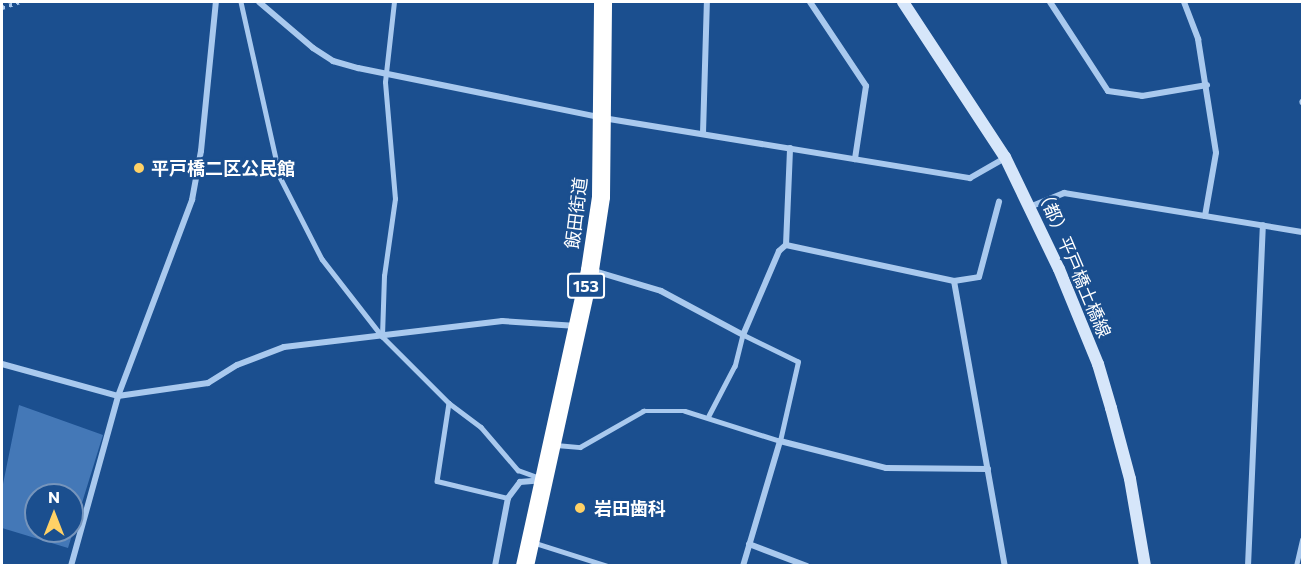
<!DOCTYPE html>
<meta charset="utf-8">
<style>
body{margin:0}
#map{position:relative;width:1304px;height:567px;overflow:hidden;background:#1b4f8f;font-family:Commissioner,"Noto Sans JP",sans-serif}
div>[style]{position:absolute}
.building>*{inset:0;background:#4478b7}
.path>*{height:4px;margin-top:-2px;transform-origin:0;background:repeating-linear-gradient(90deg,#a9c9ee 0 3px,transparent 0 7.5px)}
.lane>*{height:4.5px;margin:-2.25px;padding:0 2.25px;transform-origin:2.25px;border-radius:2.25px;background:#a9c9ee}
.street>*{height:6px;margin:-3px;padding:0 3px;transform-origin:3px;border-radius:3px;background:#a9c9ee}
.secondary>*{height:12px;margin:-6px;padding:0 6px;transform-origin:6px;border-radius:6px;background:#d6e6fa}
.highway>*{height:18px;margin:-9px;padding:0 9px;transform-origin:9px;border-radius:9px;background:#fff}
.dots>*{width:16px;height:16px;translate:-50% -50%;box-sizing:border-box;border:3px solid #1b4f8f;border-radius:50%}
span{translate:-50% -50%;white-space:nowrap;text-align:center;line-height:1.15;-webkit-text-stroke:5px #1b4f8f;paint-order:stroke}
.shield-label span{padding:2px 4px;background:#1b4f8f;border:2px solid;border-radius:4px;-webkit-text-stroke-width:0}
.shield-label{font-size:16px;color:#fff;font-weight:700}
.poi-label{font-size:18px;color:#fff;font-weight:700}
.left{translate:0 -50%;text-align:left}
.street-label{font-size:18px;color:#fff}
.frame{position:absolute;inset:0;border:3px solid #fff;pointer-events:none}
.north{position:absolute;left:24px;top:483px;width:60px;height:60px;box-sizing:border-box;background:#1b4f8f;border:2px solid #7695bc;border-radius:50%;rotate:0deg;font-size:16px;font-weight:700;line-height:24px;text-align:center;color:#fff}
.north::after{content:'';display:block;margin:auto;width:21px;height:27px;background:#ffd166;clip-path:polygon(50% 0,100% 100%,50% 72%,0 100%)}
</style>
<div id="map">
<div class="building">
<i style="clip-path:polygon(evenodd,19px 405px,103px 435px,68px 548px,2px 528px,2px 489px,19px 405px,36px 495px,72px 495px,72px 531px,36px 531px,36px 495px)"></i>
</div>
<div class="path">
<i style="left:2px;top:8px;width:19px;rotate:-18deg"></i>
</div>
<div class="lane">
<i style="left:241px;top:2px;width:179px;rotate:77.4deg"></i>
<i style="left:280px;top:177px;width:92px;rotate:62.9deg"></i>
<i style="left:322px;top:259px;width:98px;rotate:52.1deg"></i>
<i style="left:382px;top:336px;width:95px;rotate:45deg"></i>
<i style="left:449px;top:403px;width:40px;rotate:37deg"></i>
<i style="left:481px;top:427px;width:57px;rotate:49.3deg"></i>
<i style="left:518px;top:470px;width:23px;rotate:20deg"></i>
<i style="left:1302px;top:101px;width:1px;rotate:90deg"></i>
<i style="left:382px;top:336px;width:60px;rotate:-88.1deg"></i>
<i style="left:384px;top:276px;width:78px;rotate:-81.9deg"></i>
<i style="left:395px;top:199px;width:117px;rotate:-94.9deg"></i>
<i style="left:385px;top:82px;width:81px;rotate:-83.6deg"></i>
<i style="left:449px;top:403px;width:79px;rotate:98.7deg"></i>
<i style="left:437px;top:481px;width:73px;rotate:13.5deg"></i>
<i style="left:556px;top:445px;width:24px;rotate:5deg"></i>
<i style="left:580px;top:447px;width:73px;rotate:-29.7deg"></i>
<i style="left:643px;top:411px;width:42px"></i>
<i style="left:685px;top:411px;width:100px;rotate:17.5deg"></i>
<i style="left:780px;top:441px;width:81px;rotate:-77.2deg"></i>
<i style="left:798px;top:362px;width:61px;rotate:-153.9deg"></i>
<i style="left:743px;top:335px;width:32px;rotate:104deg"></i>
<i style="left:735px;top:366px;width:56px;rotate:117.5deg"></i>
<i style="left:535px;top:543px;width:77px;rotate:17.5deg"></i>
<i style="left:1296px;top:566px;width:27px;rotate:-77deg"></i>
</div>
<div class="street">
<i style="left:259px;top:2px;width:71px;rotate:40.4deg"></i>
<i style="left:313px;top:48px;width:24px;rotate:33deg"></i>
<i style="left:333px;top:61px;width:26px;rotate:16deg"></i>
<i style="left:358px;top:68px;width:250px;rotate:11.5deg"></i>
<i style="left:603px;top:118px;width:372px;rotate:9.3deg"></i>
<i style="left:970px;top:178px;width:40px;rotate:-29.7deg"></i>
<i style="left:810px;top:2px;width:101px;rotate:56.3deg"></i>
<i style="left:866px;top:86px;width:74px;rotate:98.6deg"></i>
<i style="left:1050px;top:2px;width:106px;rotate:56.9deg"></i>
<i style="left:1108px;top:91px;width:34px;rotate:8deg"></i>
<i style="left:1142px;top:96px;width:66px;rotate:-9.6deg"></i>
<i style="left:1184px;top:2px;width:40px;rotate:69deg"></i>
<i style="left:1198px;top:39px;width:115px;rotate:81deg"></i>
<i style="left:1216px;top:153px;width:64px;rotate:99.9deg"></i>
<i style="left:703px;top:133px;width:131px;rotate:-88.3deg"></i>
<i style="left:1032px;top:206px;width:35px;rotate:-22deg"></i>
<i style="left:1064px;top:193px;width:241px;rotate:9.3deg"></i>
<i style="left:786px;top:245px;width:97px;rotate:-87.6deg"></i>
<i style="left:591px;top:270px;width:73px;rotate:16.7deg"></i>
<i style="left:661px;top:291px;width:93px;rotate:28.2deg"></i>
<i style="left:743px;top:335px;width:91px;rotate:-66.8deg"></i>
<i style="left:779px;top:251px;width:9px;rotate:-41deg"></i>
<i style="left:786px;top:245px;width:172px;rotate:12.1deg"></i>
<i style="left:954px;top:281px;width:25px;rotate:-9deg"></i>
<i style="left:979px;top:277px;width:78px;rotate:-75.1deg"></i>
<i style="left:954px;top:281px;width:290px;rotate:79.9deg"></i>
<i style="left:2px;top:364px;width:120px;rotate:15.4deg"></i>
<i style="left:118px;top:396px;width:91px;rotate:-8.2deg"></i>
<i style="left:208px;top:383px;width:34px;rotate:-32deg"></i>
<i style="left:237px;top:365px;width:50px;rotate:-21deg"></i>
<i style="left:284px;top:347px;width:220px;rotate:-6.8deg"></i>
<i style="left:502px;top:321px;width:75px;rotate:3.8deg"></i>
<i style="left:749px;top:544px;width:62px;rotate:20.8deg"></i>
<i style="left:71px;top:566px;width:176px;rotate:-74.5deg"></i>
<i style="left:118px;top:396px;width:210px;rotate:-69.3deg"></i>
<i style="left:192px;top:200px;width:50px;rotate:-79.6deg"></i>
<i style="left:201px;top:151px;width:150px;rotate:-84.3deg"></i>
<i style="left:495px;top:566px;width:69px;rotate:-79.2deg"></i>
<i style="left:508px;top:498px;width:20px;rotate:-53deg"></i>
<i style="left:520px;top:482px;width:21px;rotate:-5deg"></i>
<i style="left:743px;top:566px;width:130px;rotate:-73.5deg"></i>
<i style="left:780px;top:441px;width:109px;rotate:14.3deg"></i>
<i style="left:886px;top:468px;width:102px;rotate:0.6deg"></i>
<i style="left:1248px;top:566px;width:341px;rotate:-87.5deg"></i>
</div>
<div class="secondary">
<i style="left:903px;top:2px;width:186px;rotate:56.7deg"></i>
<i style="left:1005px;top:157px;width:124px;rotate:64.3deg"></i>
<i style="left:1059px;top:269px;width:103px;rotate:67.7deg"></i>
<i style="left:1098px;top:364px;width:46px;rotate:73.5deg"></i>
<i style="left:1111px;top:408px;width:73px;rotate:75deg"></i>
<i style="left:1130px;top:479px;width:88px;rotate:80.2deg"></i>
</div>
<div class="highway">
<i style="left:525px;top:566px;width:303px;rotate:-77.6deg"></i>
<i style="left:590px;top:270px;width:74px;rotate:-81.4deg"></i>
<i style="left:601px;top:197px;width:195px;rotate:-89.4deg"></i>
</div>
<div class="dots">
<i style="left:139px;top:168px;background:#ffd166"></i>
<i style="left:580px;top:508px;background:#ffd166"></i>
</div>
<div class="shield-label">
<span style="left:586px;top:286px">153</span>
</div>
<div class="poi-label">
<span class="left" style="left:151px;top:168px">平戸橋二区公民館</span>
<span class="left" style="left:594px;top:508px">岩田歯科</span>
</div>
<div class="street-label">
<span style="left:576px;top:213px;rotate:-83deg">飯田街道</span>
<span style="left:1074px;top:262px;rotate:67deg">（都）平戸橋土橋線</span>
</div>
<div class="frame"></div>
<div class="north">N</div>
</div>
